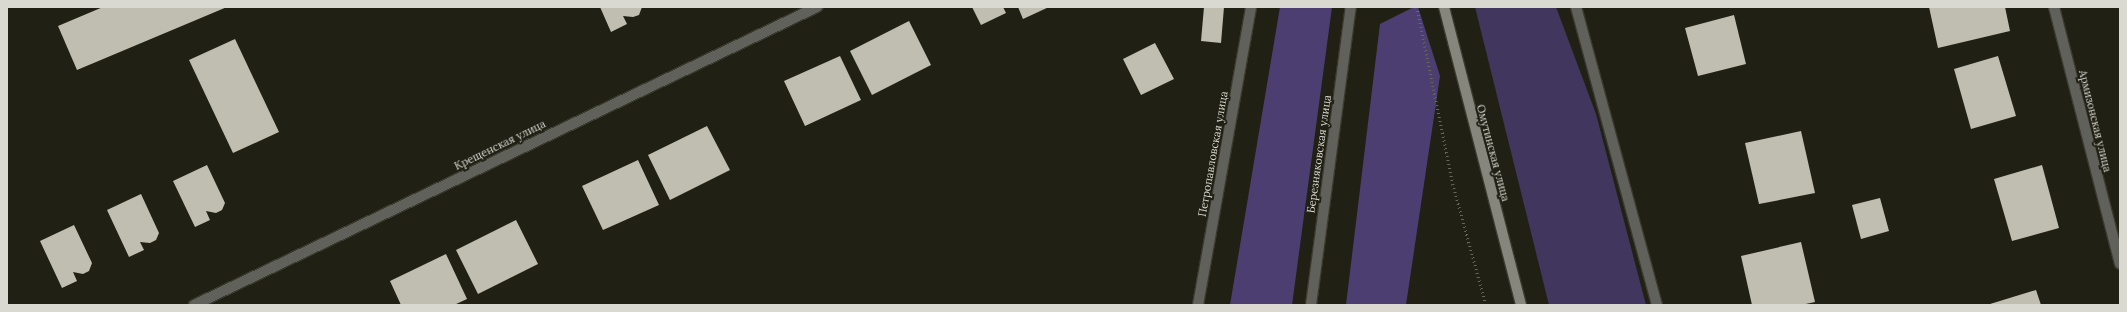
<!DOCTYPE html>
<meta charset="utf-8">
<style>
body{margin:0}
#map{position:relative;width:2127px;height:312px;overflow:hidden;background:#212015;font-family:Lora,serif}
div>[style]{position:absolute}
.green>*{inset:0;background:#40365e}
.forest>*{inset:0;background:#4d3e72}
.building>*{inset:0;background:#c0beb1}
.path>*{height:2.5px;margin-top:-1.25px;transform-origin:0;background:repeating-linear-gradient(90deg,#67665d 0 1px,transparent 0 4px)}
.roads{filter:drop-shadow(1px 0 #3b3a2f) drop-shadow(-1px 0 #3b3a2f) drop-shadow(0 1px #3b3a2f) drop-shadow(0 -1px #3b3a2f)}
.lane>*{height:10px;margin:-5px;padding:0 5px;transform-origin:5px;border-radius:5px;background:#61615b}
.street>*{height:10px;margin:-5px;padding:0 5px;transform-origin:5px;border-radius:5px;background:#61615b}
.secondary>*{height:10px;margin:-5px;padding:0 5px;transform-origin:5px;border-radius:5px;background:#86867d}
span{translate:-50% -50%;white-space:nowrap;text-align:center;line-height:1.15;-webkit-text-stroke:4px #212015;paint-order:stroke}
.street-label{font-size:11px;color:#d9d9d2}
.frame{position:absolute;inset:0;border:8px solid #d9d9d2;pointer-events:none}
</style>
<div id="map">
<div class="green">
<i style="clip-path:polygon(1475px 7px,1556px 7px,1596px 114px,1646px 305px,1549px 305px)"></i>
</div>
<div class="forest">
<i style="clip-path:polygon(1280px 7px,1332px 7px,1292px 305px,1230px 305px)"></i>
<i style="clip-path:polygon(1414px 7px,1418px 7px,1440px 76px,1406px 305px,1346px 305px,1380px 24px)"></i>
</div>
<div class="building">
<i style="clip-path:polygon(103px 7px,227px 7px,77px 70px,58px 26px)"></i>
<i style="clip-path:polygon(600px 7px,642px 7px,639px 15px,633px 17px,623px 16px,627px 24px,611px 32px)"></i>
<i style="clip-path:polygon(972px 7px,1003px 7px,1006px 13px,981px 25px)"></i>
<i style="clip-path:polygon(1018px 7px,1049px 7px,1023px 19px)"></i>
<i style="clip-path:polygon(1204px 7px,1224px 7px,1221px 43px,1201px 41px)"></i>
<i style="clip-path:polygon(1929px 7px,2005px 7px,2010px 31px,1938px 48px)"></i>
<i style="clip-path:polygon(1734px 15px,1746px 64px,1698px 76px,1685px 28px)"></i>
<i style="clip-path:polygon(909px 21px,931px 65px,872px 95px,850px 51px)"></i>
<i style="clip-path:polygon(235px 39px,279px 132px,233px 153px,189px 60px)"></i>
<i style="clip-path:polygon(1155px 43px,1174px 79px,1141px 95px,1123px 59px)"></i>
<i style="clip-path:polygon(840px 56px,861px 100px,805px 126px,784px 81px)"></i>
<i style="clip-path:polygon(1998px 56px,2016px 116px,1971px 129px,1954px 69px)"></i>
<i style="clip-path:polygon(707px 126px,730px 170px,670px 200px,648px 155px)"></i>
<i style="clip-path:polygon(1801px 131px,1815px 193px,1759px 204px,1745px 143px)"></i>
<i style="clip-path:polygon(638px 160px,659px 205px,603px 230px,582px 186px)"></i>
<i style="clip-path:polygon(207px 165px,225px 203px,222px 210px,216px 213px,206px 211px,210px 220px,195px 227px,173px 181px)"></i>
<i style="clip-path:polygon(2042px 165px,2059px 228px,2012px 241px,1994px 179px)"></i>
<i style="clip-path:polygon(141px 194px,159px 233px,156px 240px,150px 243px,140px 242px,144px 250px,129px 257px,107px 210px)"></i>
<i style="clip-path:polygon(1880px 198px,1889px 231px,1861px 239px,1852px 205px)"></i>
<i style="clip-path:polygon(516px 220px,538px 264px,478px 294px,456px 250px)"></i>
<i style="clip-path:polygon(74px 225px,92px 263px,89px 271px,83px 274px,73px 272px,77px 281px,62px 288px,40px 241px)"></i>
<i style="clip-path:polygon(1801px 242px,1815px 302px,1801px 305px,1752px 305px,1741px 256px)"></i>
<i style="clip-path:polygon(446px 254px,467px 299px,454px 305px,401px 305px,390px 281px)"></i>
<i style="clip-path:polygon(2036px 290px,2041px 305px,1991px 305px,1990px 304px)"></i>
</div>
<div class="path">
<i style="left:1417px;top:7px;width:181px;rotate:78.5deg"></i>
<i style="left:1453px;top:184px;width:125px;rotate:74.7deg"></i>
</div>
<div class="roads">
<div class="lane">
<i style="left:1576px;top:7px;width:309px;rotate:74.8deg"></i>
</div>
<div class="street">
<i style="left:2054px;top:7px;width:265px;rotate:75.6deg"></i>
<i style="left:194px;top:305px;width:691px;rotate:-25.56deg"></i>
<i style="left:1198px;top:305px;width:303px;rotate:-79.9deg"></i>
<i style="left:1311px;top:305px;width:301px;rotate:-82.4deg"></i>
</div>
<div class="secondary">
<i style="left:1444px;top:7px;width:308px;rotate:75.5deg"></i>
</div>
</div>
<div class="street-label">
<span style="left:2095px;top:121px;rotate:76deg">Армизонская улица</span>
<span style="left:500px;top:145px;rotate:-26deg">Крещенская улица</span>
<span style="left:1493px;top:153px;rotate:75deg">Омутинская улица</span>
<span style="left:1213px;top:154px;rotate:-80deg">Петропавловская улица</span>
<span style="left:1319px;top:154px;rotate:-82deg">Березняковская улица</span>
</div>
<div class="frame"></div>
</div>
